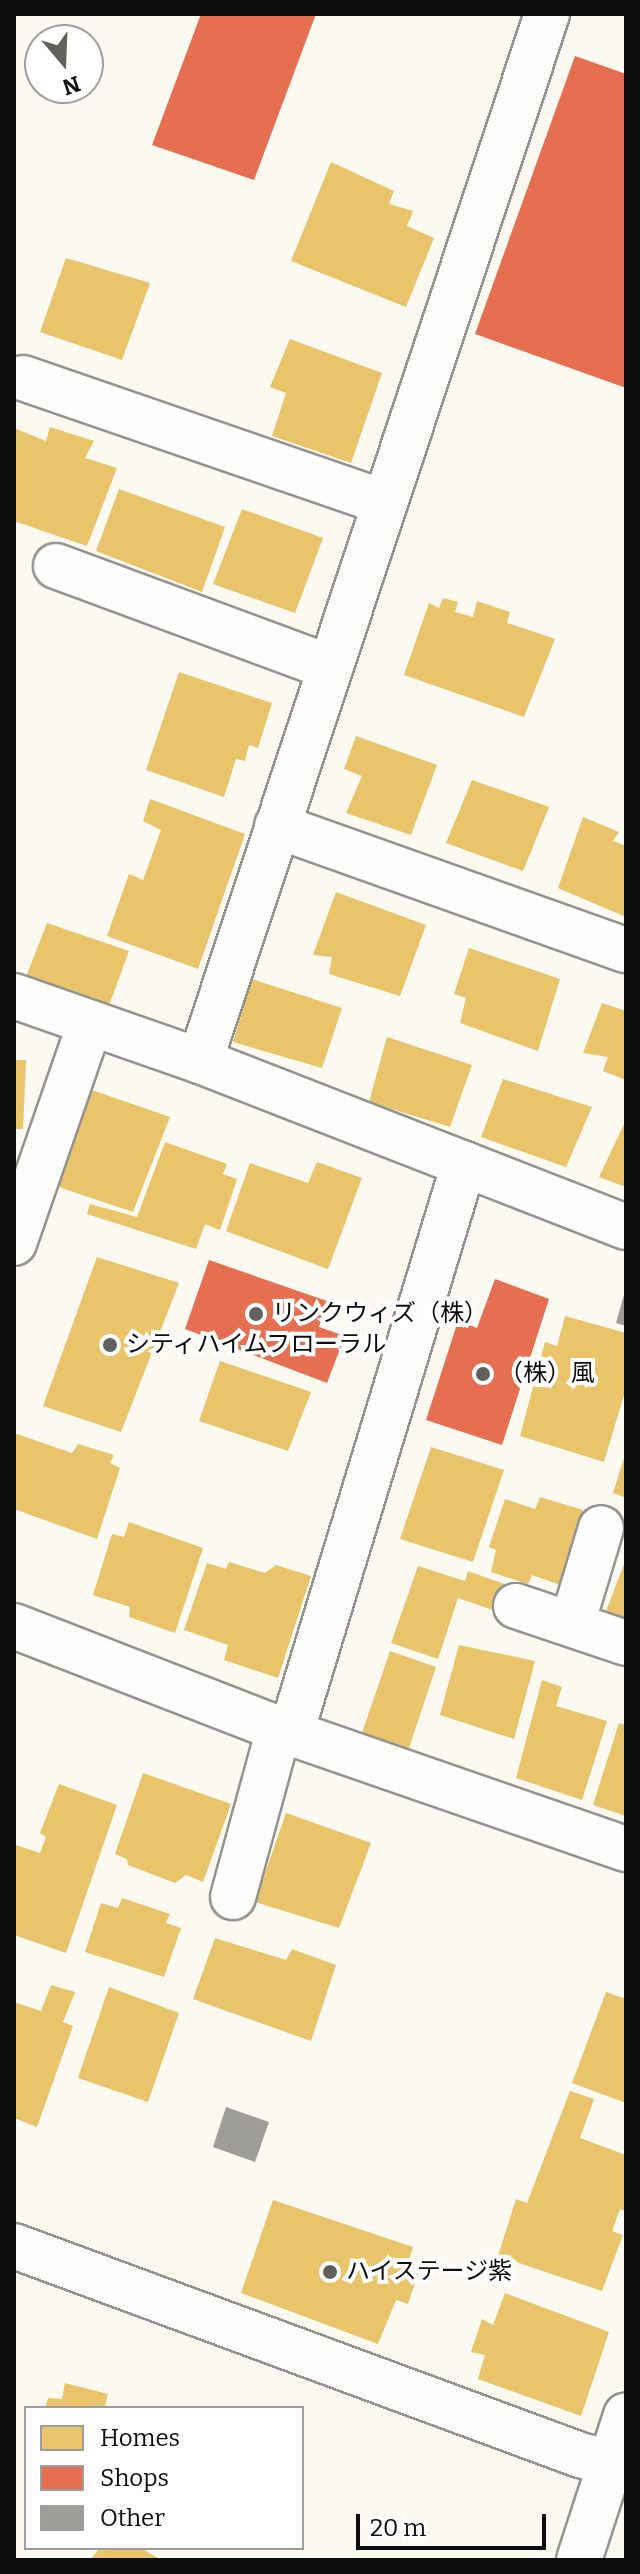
<!DOCTYPE html>
<meta charset="utf-8">
<style>
body{margin:0}
#map{position:relative;width:640px;height:2574px;overflow:hidden;background:#fbf9f0;font-family:Bitter,"Noto Sans JP",serif}
div>[style]{position:absolute}
.homes>*{inset:0;background:#e9c46a}
.shops>*{inset:0;background:#e76f51}
.building>*{inset:0;background:#9e9c96}
.roads{filter:drop-shadow(2px 0 #94938f) drop-shadow(-2px 0 #94938f) drop-shadow(0 2px #94938f) drop-shadow(0 -2px #94938f)}
.minor>*{height:44px;margin:-22px;padding:0 22px;transform-origin:22px;border-radius:22px;background:#fefefd}
.dots>*{width:22px;height:22px;translate:-50% -50%;box-sizing:border-box;border:4px solid #fff;border-radius:50%}
span{translate:-50% -50%;white-space:nowrap;text-align:center;line-height:1.15;-webkit-text-stroke:8px #fff;paint-order:stroke}
.poi-label{font-size:24px;color:#0d0d0d}
.left{translate:0 -50%;text-align:left}
.frame{position:absolute;inset:0;border:16px solid #0d0d0d;pointer-events:none}
.legend{position:absolute;left:24px;top:2406px;width:280px;height:144px;box-sizing:border-box;background:#fff;border:2px solid #9e9e9e;margin:0;padding:10px 14px;list-style:none;font-size:24px;color:#0d0d0d}
.legend li{display:flex;align-items:center;gap:16px;height:40px}
.legend b{width:40px;border:2px solid #9e9e9e}
.north{position:absolute;left:24px;top:24px;width:80px;height:80px;box-sizing:border-box;background:#fff;border:2px solid #9e9e9e;border-radius:50%;rotate:161deg;font-size:22px;font-weight:700;line-height:32px;text-align:center;color:#0d0d0d}
.north::after{content:'';display:block;margin:auto;width:28px;height:36px;background:#60605c;clip-path:polygon(50% 0,100% 100%,50% 72%,0 100%)}
.scale{position:absolute;left:356px;top:2514px;width:190px;height:36px;box-sizing:border-box;border:4px solid #0d0d0d;border-top:0;padding-left:10px;font-size:24px;line-height:28px;white-space:nowrap;color:#0d0d0d;-webkit-text-stroke:6px #fff;paint-order:stroke}
</style>
<div id="map">
<div class="homes">
<i style="clip-path:polygon(331px 162px,394px 191px,389px 204px,413px 211px,407px 226px,434px 238px,406px 307px,291px 261px)"></i>
<i style="clip-path:polygon(66px 258px,150px 283px,122px 360px,40px 332px)"></i>
<i style="clip-path:polygon(290px 339px,382px 373px,351px 463px,272px 436px,286px 393px,270px 387px)"></i>
<i style="clip-path:polygon(50px 427px,94px 441px,85px 458px,117px 468px,87px 546px,14px 521px,14px 428px,46px 441px)"></i>
<i style="clip-path:polygon(119px 489px,225px 527px,202px 592px,96px 551px)"></i>
<i style="clip-path:polygon(242px 509px,323px 538px,295px 613px,213px 584px)"></i>
<i style="clip-path:polygon(443px 598px,458px 602px,455px 612px,473px 617px,477px 601px,510px 612px,507px 623px,555px 639px,524px 717px,404px 675px,429px 603px,439px 608px)"></i>
<i style="clip-path:polygon(179px 672px,272px 703px,258px 748px,249px 745px,245px 761px,236px 759px,224px 797px,146px 770px)"></i>
<i style="clip-path:polygon(356px 736px,437px 765px,411px 835px,346px 813px,362px 776px,344px 769px)"></i>
<i style="clip-path:polygon(472px 780px,549px 807px,523px 871px,446px 843px)"></i>
<i style="clip-path:polygon(150px 799px,245px 834px,198px 969px,107px 936px,129px 874px,143px 880px,161px 830px,143px 821px)"></i>
<i style="clip-path:polygon(583px 817px,619px 832px,613px 841px,626px 846px,626px 917px,558px 888px)"></i>
<i style="clip-path:polygon(336px 892px,426px 925px,400px 996px,329px 974px,332px 957px,313px 955px)"></i>
<i style="clip-path:polygon(47px 923px,129px 951px,107px 1011px,24px 982px)"></i>
<i style="clip-path:polygon(469px 948px,560px 979px,538px 1051px,460px 1023px,466px 998px,454px 994px)"></i>
<i style="clip-path:polygon(252px 979px,342px 1008px,322px 1068px,233px 1042px)"></i>
<i style="clip-path:polygon(602px 1003px,626px 1011px,626px 1080px,603px 1071px,608px 1057px,583px 1053px)"></i>
<i style="clip-path:polygon(387px 1037px,472px 1065px,450px 1127px,369px 1102px)"></i>
<i style="clip-path:polygon(14px 1060px,26px 1060px,23px 1129px,14px 1129px)"></i>
<i style="clip-path:polygon(503px 1079px,592px 1107px,566px 1167px,481px 1137px)"></i>
<i style="clip-path:polygon(92px 1090px,170px 1117px,133px 1212px,59px 1187px)"></i>
<i style="clip-path:polygon(626px 1120px,626px 1187px,599px 1177px)"></i>
<i style="clip-path:polygon(165px 1142px,227px 1164px,223px 1174px,237px 1179px,220px 1230px,205px 1224px,196px 1249px,87px 1214px,90px 1204px,137px 1217px)"></i>
<i style="clip-path:polygon(317px 1162px,362px 1178px,328px 1269px,226px 1231px,250px 1163px,308px 1183px)"></i>
<i style="clip-path:polygon(97px 1257px,179px 1283px,121px 1432px,43px 1406px)"></i>
<i style="clip-path:polygon(565px 1316px,626px 1333px,626px 1388px,604px 1462px,520px 1436px,545px 1342px,557px 1346px)"></i>
<i style="clip-path:polygon(220px 1361px,311px 1392px,288px 1451px,199px 1421px)"></i>
<i style="clip-path:polygon(14px 1433px,72px 1453px,78px 1444px,114px 1455px,110px 1463px,120px 1468px,97px 1539px,14px 1509px)"></i>
<i style="clip-path:polygon(431px 1447px,504px 1470px,473px 1562px,400px 1539px)"></i>
<i style="clip-path:polygon(625px 1455px,626px 1455px,626px 1498px,613px 1493px)"></i>
<i style="clip-path:polygon(540px 1497px,583px 1510px,581px 1516px,587px 1519px,563px 1586px,532px 1575px,528px 1584px,491px 1572px,496px 1550px,489px 1547px,505px 1499px,535px 1509px)"></i>
<i style="clip-path:polygon(129px 1522px,203px 1548px,175px 1633px,129px 1617px,130px 1607px,93px 1595px,112px 1534px,124px 1537px)"></i>
<i style="clip-path:polygon(626px 1559px,626px 1621px,605px 1614px)"></i>
<i style="clip-path:polygon(229px 1562px,265px 1573px,276px 1565px,311px 1576px,278px 1678px,224px 1660px,228px 1645px,184px 1630px,207px 1563px,226px 1569px)"></i>
<i style="clip-path:polygon(418px 1566px,465px 1581px,468px 1571px,513px 1587px,504px 1614px,458px 1598px,438px 1659px,391px 1643px)"></i>
<i style="clip-path:polygon(459px 1645px,535px 1661px,514px 1739px,440px 1715px)"></i>
<i style="clip-path:polygon(390px 1651px,436px 1667px,408px 1751px,362px 1733px)"></i>
<i style="clip-path:polygon(542px 1680px,562px 1687px,556px 1706px,607px 1721px,582px 1800px,516px 1778px)"></i>
<i style="clip-path:polygon(619px 1723px,626px 1725px,626px 1816px,593px 1805px)"></i>
<i style="clip-path:polygon(143px 1773px,231px 1804px,203px 1882px,186px 1875px,175px 1883px,128px 1865px,127px 1859px,115px 1854px)"></i>
<i style="clip-path:polygon(59px 1784px,117px 1805px,66px 1953px,14px 1935px,14px 1853px,16px 1845px,40px 1853px,46px 1837px,40px 1833px)"></i>
<i style="clip-path:polygon(286px 1813px,371px 1843px,339px 1928px,255px 1902px)"></i>
<i style="clip-path:polygon(122px 1898px,170px 1914px,166px 1923px,181px 1928px,164px 1977px,85px 1952px,101px 1903px,118px 1908px)"></i>
<i style="clip-path:polygon(215px 1938px,286px 1960px,292px 1949px,336px 1965px,311px 2041px,193px 1999px)"></i>
<i style="clip-path:polygon(51px 1985px,75px 1992px,63px 2022px,73px 2026px,37px 2127px,14px 2118px,14px 2002px,41px 2011px)"></i>
<i style="clip-path:polygon(109px 1987px,179px 2013px,148px 2102px,78px 2078px)"></i>
<i style="clip-path:polygon(606px 1992px,626px 1999px,626px 2103px,572px 2083px)"></i>
<i style="clip-path:polygon(570px 2091px,594px 2099px,580px 2138px,626px 2155px,626px 2211px,620px 2209px,612px 2231px,623px 2235px,602px 2291px,498px 2256px,516px 2199px,527px 2203px)"></i>
<i style="clip-path:polygon(273px 2200px,413px 2247px,406px 2269px,418px 2274px,408px 2304px,396px 2300px,378px 2344px,241px 2293px)"></i>
<i style="clip-path:polygon(505px 2293px,609px 2332px,581px 2416px,478px 2379px,485px 2355px,471px 2352px,482px 2319px,493px 2325px)"></i>
<i style="clip-path:polygon(65px 2383px,108px 2394px,105px 2405px,111px 2408px,45px 2408px,48px 2398px,62px 2399px)"></i>
<i style="clip-path:polygon(100px 2548px,141px 2548px,161px 2560px,90px 2560px)"></i>
</div>
<div class="shops">
<i style="clip-path:polygon(201px 14px,316px 14px,254px 180px,152px 145px)"></i>
<i style="clip-path:polygon(575px 56px,626px 74px,626px 388px,475px 334px)"></i>
<i style="clip-path:polygon(209px 1260px,327px 1301px,319px 1327px,345px 1336px,327px 1383px,185px 1329px)"></i>
<i style="clip-path:polygon(495px 1279px,549px 1299px,502px 1445px,426px 1420px,458px 1321px,477px 1328px)"></i>
</div>
<div class="building">
<i style="clip-path:polygon(625px 1291px,626px 1292px,626px 1326px,616px 1323px)"></i>
<i style="clip-path:polygon(226px 2107px,269px 2122px,255px 2162px,213px 2147px)"></i>
</div>
<div class="roads">
<div class="minor">
<i style="left:23px;top:378px;width:381px;rotate:19deg"></i>
<i style="left:56px;top:566px;width:291px;rotate:20.3deg"></i>
<i style="left:277px;top:826px;width:370px;rotate:19.6deg"></i>
<i style="left:14px;top:996px;width:197px;rotate:19.3deg"></i>
<i style="left:200px;top:1061px;width:457px;rotate:21.3deg"></i>
<i style="left:200px;top:1061px;width:1103px;rotate:-71.66deg"></i>
<i style="left:14px;top:1243px;width:233px;rotate:-70.9deg"></i>
<i style="left:516px;top:1606px;width:116px;rotate:18.6deg"></i>
<i style="left:572px;top:1624px;width:100px;rotate:-73.2deg"></i>
<i style="left:14px;top:1626px;width:284px;rotate:21.2deg"></i>
<i style="left:279px;top:1729px;width:367px;rotate:19.1deg"></i>
<i style="left:291px;top:1733px;width:595px;rotate:-73.09deg"></i>
<i style="left:233px;top:1897px;width:174px;rotate:-74.7deg"></i>
<i style="left:14px;top:2246px;width:603px;rotate:20.27deg"></i>
<i style="left:580px;top:2455px;width:48px;rotate:14.6deg"></i>
<i style="left:579px;top:2560px;width:152px;rotate:-72deg"></i>
</div>
</div>
<div class="dots">
<i style="left:256px;top:1314px;background:#60605c"></i>
<i style="left:110px;top:1345px;background:#60605c"></i>
<i style="left:483px;top:1374px;background:#60605c"></i>
<i style="left:330px;top:2272px;background:#60605c"></i>
</div>
<div class="poi-label">
<span class="left" style="left:272px;top:1314px">リンクウィズ（株）</span>
<span class="left" style="left:126px;top:1345px">シティハイムフローラル</span>
<span class="left" style="left:499px;top:1374px">（株）風</span>
<span class="left" style="left:346px;top:2272px">ハイステージ紫</span>
</div>
<div class="frame"></div>
<ul class="legend">
<li><b style="height:22px;background:#e9c46a"></b>Homes</li>
<li><b style="height:22px;background:#e76f51"></b>Shops</li>
<li><b style="height:22px;background:#9e9c96"></b>Other</li>
</ul>
<div class="north">N</div>
<div class="scale">20 m</div>
</div>
